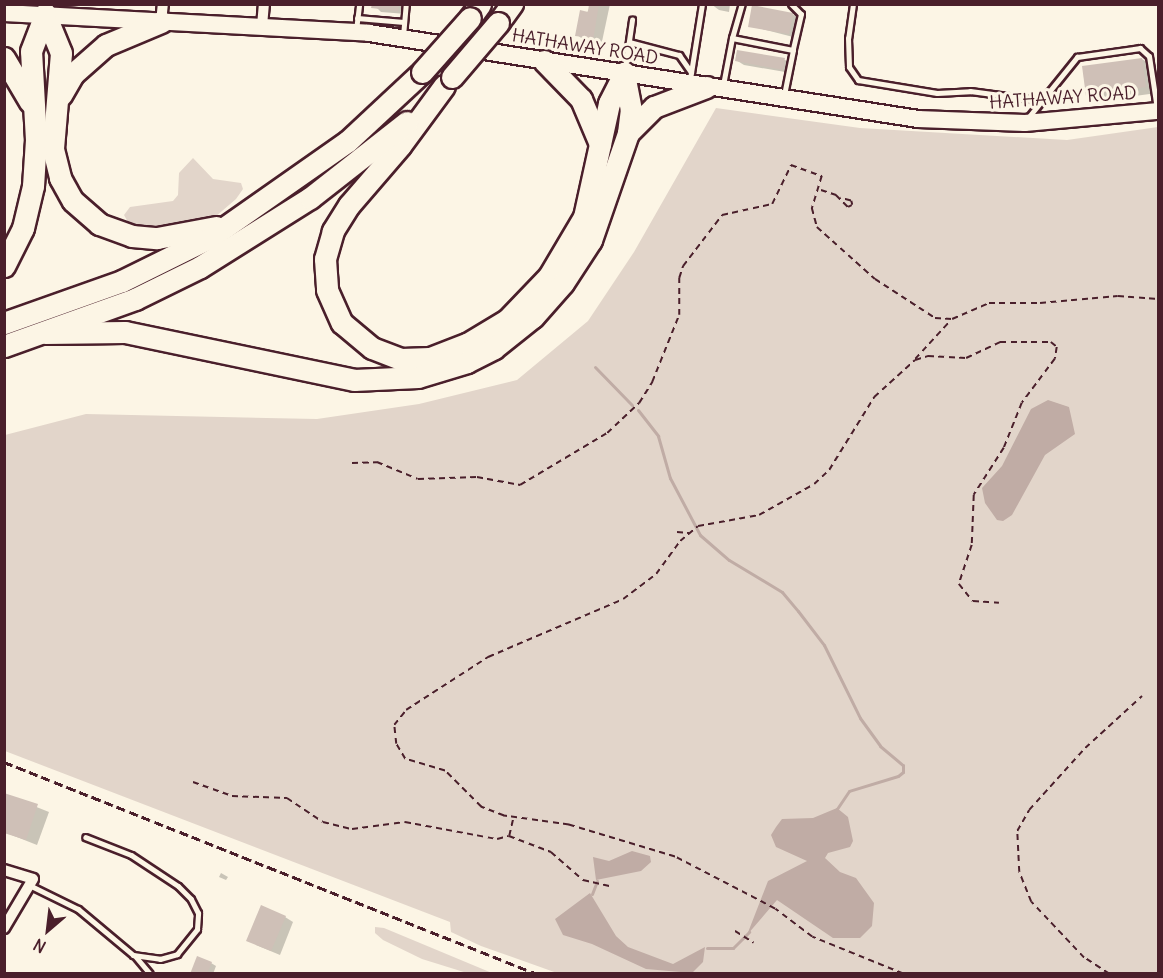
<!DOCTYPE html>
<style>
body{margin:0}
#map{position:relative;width:1163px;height:978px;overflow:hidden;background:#fcf5e5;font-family:Delius,sans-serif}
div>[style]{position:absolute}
.green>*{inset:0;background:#e2d5ca}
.water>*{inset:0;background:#c0aca5}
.shadow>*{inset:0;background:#0003}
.stream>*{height:3px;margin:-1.5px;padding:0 1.5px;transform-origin:1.5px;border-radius:1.5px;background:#c0aca5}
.building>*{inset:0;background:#cfc0b7}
.path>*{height:1.5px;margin-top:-0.75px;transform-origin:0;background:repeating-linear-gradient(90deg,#4a1f2b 0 6px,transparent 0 10.5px)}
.roads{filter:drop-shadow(2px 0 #4a1f2b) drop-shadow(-2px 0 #4a1f2b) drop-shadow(0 2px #4a1f2b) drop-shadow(0 -2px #4a1f2b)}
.lane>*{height:5px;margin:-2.5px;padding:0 2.5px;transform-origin:2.5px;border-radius:2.5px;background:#fcf5e5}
.street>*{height:10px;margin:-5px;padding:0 5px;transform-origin:5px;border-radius:5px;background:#fcf5e5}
.secondary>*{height:16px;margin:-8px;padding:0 8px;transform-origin:8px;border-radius:8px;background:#fcf5e5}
.highway>*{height:21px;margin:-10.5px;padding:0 10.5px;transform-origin:10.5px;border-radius:10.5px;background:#fcf5e5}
.rail>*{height:3px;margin-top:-1.5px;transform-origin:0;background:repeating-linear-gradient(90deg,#4a1f2b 0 9px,transparent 0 13.5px)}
.bridges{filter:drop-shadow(2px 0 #4a1f2b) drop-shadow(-2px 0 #4a1f2b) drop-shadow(0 2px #4a1f2b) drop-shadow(0 -2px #4a1f2b)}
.highway-bridge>*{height:21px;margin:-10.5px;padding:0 10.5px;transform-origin:10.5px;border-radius:10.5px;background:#fcf5e5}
span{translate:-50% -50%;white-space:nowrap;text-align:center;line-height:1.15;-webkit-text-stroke:6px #fcf5e5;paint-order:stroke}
.street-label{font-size:18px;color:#4a1f2b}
.frame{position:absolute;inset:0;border:6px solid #4a1f2b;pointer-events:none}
.north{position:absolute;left:18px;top:900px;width:60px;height:60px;-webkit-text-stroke:4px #fcf5e5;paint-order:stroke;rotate:208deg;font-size:16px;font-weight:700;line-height:24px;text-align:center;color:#4a1f2b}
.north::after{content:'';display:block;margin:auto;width:21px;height:27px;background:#4a1f2b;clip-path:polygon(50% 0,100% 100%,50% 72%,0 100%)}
</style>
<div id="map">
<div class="green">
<i style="clip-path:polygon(716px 108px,860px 128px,1067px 140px,1158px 127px,1158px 973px,557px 973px,481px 946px,451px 932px,450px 922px,5px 751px,5px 435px,86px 414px,317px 419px,419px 404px,517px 380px,588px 321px,634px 252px)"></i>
<i style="clip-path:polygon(193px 158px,213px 179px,241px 183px,243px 189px,236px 199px,215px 217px,188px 227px,144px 230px,129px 224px,124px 215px,130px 207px,173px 201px,178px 195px,179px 173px)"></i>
<i style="clip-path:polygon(375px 927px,384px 928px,492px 973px,467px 973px,422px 959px,383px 940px,375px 933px)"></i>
</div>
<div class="water">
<i style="clip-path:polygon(1048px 400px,1069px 407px,1075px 434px,1045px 455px,1012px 515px,1003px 521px,997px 520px,985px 503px,982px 488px,1002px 466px,1031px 409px)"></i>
<i style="clip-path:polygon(837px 808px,848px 817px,853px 841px,850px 847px,828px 853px,825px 858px,840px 872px,856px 878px,874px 903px,872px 926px,860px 938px,833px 938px,777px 900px,747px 935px,768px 881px,807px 861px,776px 847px,771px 835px,776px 827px,782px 819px,813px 818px)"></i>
<i style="clip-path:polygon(632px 851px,650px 856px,651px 862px,641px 871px,596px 880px,593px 857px,609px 861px)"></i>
<i style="clip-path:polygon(590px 893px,616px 936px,628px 947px,673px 964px,705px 947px,703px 962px,692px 973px,646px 969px,592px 944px,563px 935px,555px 919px)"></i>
</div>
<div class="shadow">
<i style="clip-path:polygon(373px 4px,407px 4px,406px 14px,381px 12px)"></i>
<i style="clip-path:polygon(591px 4px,610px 4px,600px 51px,577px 35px)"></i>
<i style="clip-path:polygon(711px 4px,730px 4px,729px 12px,719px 10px)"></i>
<i style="clip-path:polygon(792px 14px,800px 19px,797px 38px,750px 26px)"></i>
<i style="clip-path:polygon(738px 51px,785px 60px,793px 64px,791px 73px,744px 65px,736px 60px)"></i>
<i style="clip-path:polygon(1142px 59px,1153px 66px,1157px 93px,1098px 101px,1087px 95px)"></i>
<i style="clip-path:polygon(4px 794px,49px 812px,37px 845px,4px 832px)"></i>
<i style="clip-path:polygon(221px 873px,228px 877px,226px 880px,219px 877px)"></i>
<i style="clip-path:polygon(285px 917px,293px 922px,280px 955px,256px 945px)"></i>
<i style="clip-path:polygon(211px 963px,216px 966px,213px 974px,192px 974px)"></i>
</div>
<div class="stream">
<i style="left:595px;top:367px;width:53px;rotate:45.8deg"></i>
<i style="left:638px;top:410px;width:33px;rotate:52deg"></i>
<i style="left:658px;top:436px;width:44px;rotate:74.1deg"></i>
<i style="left:670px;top:478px;width:64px;rotate:62.2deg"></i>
<i style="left:700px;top:535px;width:38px;rotate:41deg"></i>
<i style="left:729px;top:560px;width:62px;rotate:31.1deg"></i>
<i style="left:782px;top:592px;width:25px;rotate:50deg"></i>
<i style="left:798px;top:611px;width:43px;rotate:52.6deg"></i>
<i style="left:824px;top:645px;width:81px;rotate:63.7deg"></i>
<i style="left:860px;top:718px;width:34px;rotate:54deg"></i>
<i style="left:880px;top:746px;width:30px;rotate:40deg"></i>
<i style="left:903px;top:765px;width:7px;rotate:90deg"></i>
<i style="left:903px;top:772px;width:6px;rotate:141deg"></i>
<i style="left:898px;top:776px;width:51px;rotate:163deg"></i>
<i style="left:849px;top:791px;width:25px;rotate:124deg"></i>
<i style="left:592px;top:894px;width:14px;rotate:-69deg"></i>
<i style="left:707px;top:948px;width:26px"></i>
<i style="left:733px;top:948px;width:23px;rotate:-45deg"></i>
</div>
<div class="building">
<i style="clip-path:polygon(372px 4px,399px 4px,398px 11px,371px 8px)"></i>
<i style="clip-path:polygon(589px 4px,599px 4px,592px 47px,583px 44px,584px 37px,575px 36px,580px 10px,588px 12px)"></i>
<i style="clip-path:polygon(752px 5px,793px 13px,789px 34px,748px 27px)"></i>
<i style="clip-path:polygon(737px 50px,785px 58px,783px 70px,735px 61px)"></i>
<i style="clip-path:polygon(1142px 58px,1146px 87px,1086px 96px,1082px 66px)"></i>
<i style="clip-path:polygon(4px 793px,38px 804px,26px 840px,4px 833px)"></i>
<i style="clip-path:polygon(261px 905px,286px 916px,271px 951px,246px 941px)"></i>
<i style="clip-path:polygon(197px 956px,212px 962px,207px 974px,190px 974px)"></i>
</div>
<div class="path">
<i style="left:821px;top:190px;width:16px;rotate:18deg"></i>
<i style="left:836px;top:195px;width:17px;rotate:45deg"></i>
<i style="left:848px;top:207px;width:4px;rotate:-27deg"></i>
<i style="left:852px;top:205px;width:4px;rotate:-104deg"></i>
<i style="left:851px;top:201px;width:11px;rotate:-165deg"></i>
<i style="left:915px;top:359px;width:52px;rotate:-47.4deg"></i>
<i style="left:352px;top:463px;width:25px;rotate:-2deg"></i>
<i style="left:377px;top:462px;width:44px;rotate:22.5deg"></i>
<i style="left:418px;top:479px;width:59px;rotate:-1.9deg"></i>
<i style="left:477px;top:477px;width:44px;rotate:10.5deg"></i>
<i style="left:520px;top:485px;width:101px;rotate:-30.9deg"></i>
<i style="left:607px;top:433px;width:44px;rotate:-43.2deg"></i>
<i style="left:639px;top:403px;width:25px;rotate:-58deg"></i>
<i style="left:652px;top:382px;width:72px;rotate:-68.1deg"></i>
<i style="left:679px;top:315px;width:37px;rotate:-90deg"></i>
<i style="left:679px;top:278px;width:13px;rotate:-72deg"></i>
<i style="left:683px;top:266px;width:64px;rotate:-52.6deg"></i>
<i style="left:722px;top:215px;width:51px;rotate:-12.4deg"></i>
<i style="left:772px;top:204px;width:43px;rotate:-64deg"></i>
<i style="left:791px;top:165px;width:33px;rotate:20deg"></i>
<i style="left:822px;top:176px;width:34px;rotate:107deg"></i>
<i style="left:812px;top:208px;width:20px;rotate:75deg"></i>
<i style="left:817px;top:227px;width:78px;rotate:41.9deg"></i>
<i style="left:875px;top:279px;width:72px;rotate:33deg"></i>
<i style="left:935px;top:318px;width:17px;rotate:3deg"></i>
<i style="left:952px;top:319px;width:40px;rotate:-23.4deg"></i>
<i style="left:989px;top:303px;width:51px"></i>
<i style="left:1040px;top:303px;width:78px;rotate:-5.1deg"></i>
<i style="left:1118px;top:296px;width:40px;rotate:4.3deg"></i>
<i style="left:677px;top:532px;width:12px;rotate:5deg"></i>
<i style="left:193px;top:782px;width:41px;rotate:19.7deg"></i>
<i style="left:232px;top:796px;width:55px;rotate:2.1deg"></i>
<i style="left:287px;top:798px;width:43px;rotate:33.7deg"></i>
<i style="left:323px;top:822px;width:30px;rotate:14deg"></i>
<i style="left:352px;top:829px;width:53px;rotate:-7.5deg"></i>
<i style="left:405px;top:822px;width:94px;rotate:10.5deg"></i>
<i style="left:497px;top:839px;width:12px;rotate:-14deg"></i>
<i style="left:509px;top:836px;width:18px;rotate:-77deg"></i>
<i style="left:509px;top:836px;width:45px;rotate:20.9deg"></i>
<i style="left:551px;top:852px;width:43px;rotate:41.2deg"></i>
<i style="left:583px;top:880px;width:27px;rotate:13deg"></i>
<i style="left:735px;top:931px;width:22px;rotate:32deg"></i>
<i style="left:903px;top:974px;width:98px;rotate:-157.9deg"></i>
<i style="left:812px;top:937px;width:46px;rotate:-142.9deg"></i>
<i style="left:775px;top:909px;width:113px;rotate:-152.5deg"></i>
<i style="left:675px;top:857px;width:111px;rotate:-163.2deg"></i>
<i style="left:569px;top:825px;width:66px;rotate:-172.1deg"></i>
<i style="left:504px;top:816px;width:25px;rotate:-159deg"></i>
<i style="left:481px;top:807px;width:51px;rotate:-135deg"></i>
<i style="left:445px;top:771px;width:42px;rotate:-163.3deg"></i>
<i style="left:405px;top:759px;width:17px;rotate:-121deg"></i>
<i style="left:396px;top:744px;width:19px;rotate:-96deg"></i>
<i style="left:394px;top:725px;width:19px;rotate:-51deg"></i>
<i style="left:406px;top:710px;width:98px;rotate:-32.9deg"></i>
<i style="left:488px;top:657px;width:147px;rotate:-23.2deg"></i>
<i style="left:623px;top:599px;width:41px;rotate:-37.1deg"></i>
<i style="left:656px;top:574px;width:41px;rotate:-54deg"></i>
<i style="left:680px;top:541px;width:23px;rotate:-40deg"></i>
<i style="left:698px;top:526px;width:62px;rotate:-10.2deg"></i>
<i style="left:759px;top:515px;width:63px;rotate:-29.4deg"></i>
<i style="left:814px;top:484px;width:21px;rotate:-43deg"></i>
<i style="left:829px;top:470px;width:86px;rotate:-58.3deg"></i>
<i style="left:874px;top:397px;width:55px;rotate:-42.1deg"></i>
<i style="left:915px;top:360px;width:14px;rotate:-17deg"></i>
<i style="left:928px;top:356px;width:38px;rotate:3deg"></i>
<i style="left:966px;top:358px;width:38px;rotate:-25deg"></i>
<i style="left:1000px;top:342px;width:51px"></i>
<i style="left:1051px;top:342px;width:8px;rotate:40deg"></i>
<i style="left:1057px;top:347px;width:12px;rotate:99deg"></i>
<i style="left:1055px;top:359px;width:55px;rotate:126.9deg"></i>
<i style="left:1022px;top:403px;width:48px;rotate:111.8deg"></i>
<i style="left:1004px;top:448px;width:56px;rotate:122.6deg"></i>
<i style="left:974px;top:495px;width:50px;rotate:92.3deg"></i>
<i style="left:972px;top:545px;width:41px;rotate:108.4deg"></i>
<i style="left:959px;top:584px;width:22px;rotate:51deg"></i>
<i style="left:973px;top:601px;width:26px;rotate:4deg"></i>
<i style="left:1109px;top:974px;width:30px;rotate:-147deg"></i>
<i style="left:1084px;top:958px;width:77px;rotate:-133.4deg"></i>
<i style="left:1031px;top:902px;width:32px;rotate:-112deg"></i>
<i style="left:1019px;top:872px;width:41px;rotate:-92.8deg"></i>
<i style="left:1017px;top:831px;width:24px;rotate:-60deg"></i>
<i style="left:1029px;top:810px;width:84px;rotate:-47.9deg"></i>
<i style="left:1085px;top:748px;width:77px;rotate:-42.4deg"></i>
</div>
<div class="roads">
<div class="lane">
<i style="left:791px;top:4px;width:14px;rotate:45deg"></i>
<i style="left:801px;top:14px;width:37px;rotate:103deg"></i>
<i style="left:853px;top:4px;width:34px;rotate:98deg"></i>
<i style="left:848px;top:38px;width:29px;rotate:88deg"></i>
<i style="left:849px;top:67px;width:16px;rotate:55deg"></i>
<i style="left:858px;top:80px;width:80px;rotate:9.3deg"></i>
<i style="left:937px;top:93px;width:33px;rotate:-3deg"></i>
<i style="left:970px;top:91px;width:76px;rotate:7.6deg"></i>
<i style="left:357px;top:18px;width:47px;rotate:4.9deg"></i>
<i style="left:356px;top:30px;width:26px;rotate:-83deg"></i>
<i style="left:403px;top:36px;width:32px;rotate:-85deg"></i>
<i style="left:732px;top:38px;width:35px;rotate:-74deg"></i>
<i style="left:629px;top:42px;width:52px;rotate:14.6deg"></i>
<i style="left:679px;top:55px;width:21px;rotate:55deg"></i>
<i style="left:625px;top:68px;width:49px;rotate:-81.7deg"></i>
<i style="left:690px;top:79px;width:76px;rotate:-80.9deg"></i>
<i style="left:723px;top:85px;width:48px;rotate:-79.2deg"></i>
<i style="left:732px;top:38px;width:62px;rotate:11.1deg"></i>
<i style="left:793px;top:50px;width:46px;rotate:101.3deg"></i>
<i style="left:1027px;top:119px;width:80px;rotate:-51.1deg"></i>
<i style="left:1077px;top:57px;width:64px;rotate:-8.1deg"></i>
<i style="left:1140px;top:48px;width:12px;rotate:42deg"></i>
<i style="left:1149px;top:56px;width:54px;rotate:81.4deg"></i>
<i style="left:29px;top:885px;width:55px;rotate:26.1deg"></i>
<i style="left:78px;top:909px;width:72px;rotate:39.9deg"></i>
<i style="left:133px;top:955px;width:27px;rotate:8deg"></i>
<i style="left:160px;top:959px;width:18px;rotate:-16deg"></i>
<i style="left:177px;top:954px;width:32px;rotate:-51deg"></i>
<i style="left:197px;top:929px;width:16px;rotate:-86deg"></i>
<i style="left:198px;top:913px;width:16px;rotate:-117deg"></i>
<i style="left:191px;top:899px;width:18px;rotate:-135deg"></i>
<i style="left:178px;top:886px;width:56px;rotate:-146.6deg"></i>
<i style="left:131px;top:855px;width:49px;rotate:-158.6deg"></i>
<i style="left:135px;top:956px;width:23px;rotate:50deg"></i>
</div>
<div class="street">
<i style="left:161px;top:22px;width:18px;rotate:-84deg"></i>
<i style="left:262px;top:26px;width:22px;rotate:-85deg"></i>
<i style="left:4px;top:870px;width:30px;rotate:17deg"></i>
<i style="left:33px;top:879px;width:57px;rotate:120.6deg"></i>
</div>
<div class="secondary">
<i style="left:4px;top:13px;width:366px;rotate:3.1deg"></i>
<i style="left:369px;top:33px;width:556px;rotate:8.9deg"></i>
<i style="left:918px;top:119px;width:107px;rotate:2.1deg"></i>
<i style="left:1025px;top:123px;width:134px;rotate:-5.2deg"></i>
</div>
<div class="highway">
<i style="left:45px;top:14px;width:42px;rotate:67.7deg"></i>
<i style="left:61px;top:53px;width:96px;rotate:94.8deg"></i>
<i style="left:53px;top:149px;width:30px;rotate:76deg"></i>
<i style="left:60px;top:178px;width:26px;rotate:61deg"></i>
<i style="left:73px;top:201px;width:35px;rotate:41deg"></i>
<i style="left:99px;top:224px;width:35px;rotate:20deg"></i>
<i style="left:132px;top:236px;width:25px;rotate:5deg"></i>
<i style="left:157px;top:238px;width:60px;rotate:-10.6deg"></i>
<i style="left:470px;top:18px;width:17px;rotate:-54deg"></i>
<i style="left:498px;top:23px;width:24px;rotate:-54deg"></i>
<i style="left:4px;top:58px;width:51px;rotate:59.4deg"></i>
<i style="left:544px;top:61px;width:53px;rotate:45.8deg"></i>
<i style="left:581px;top:99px;width:49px;rotate:67.1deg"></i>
<i style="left:444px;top:86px;width:74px;rotate:126.3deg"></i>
<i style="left:400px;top:146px;width:78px;rotate:130.8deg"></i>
<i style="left:349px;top:205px;width:31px;rotate:122deg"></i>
<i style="left:333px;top:231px;width:29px;rotate:106deg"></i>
<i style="left:325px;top:259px;width:31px;rotate:86deg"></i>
<i style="left:327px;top:290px;width:36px;rotate:66deg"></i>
<i style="left:342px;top:323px;width:39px;rotate:40deg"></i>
<i style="left:372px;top:348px;width:31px;rotate:21deg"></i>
<i style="left:401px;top:359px;width:29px;rotate:-2deg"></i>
<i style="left:430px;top:358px;width:40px;rotate:-21deg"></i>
<i style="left:467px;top:344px;width:47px;rotate:-31deg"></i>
<i style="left:507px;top:320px;width:61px;rotate:-46.3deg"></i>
<i style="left:549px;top:276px;width:69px;rotate:-59.3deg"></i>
<i style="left:584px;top:217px;width:117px;rotate:-77.6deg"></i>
<i style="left:609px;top:103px;width:34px;rotate:-63deg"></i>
<i style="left:61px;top:95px;width:24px;rotate:-60deg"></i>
<i style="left:73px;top:74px;width:44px;rotate:-41.3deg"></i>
<i style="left:106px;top:45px;width:60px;rotate:-22.7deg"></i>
<i style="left:628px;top:133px;width:37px;rotate:-45deg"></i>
<i style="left:654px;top:107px;width:56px;rotate:-21deg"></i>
<i style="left:4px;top:266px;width:42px;rotate:-63.4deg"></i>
<i style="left:23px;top:228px;width:43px;rotate:-76.6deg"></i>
<i style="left:33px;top:186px;width:46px;rotate:-86.3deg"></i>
<i style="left:36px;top:140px;width:89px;rotate:-93.2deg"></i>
<i style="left:31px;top:51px;width:40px;rotate:-69deg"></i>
<i style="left:4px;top:323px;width:125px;rotate:-19.6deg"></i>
<i style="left:122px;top:281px;width:99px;rotate:-26.3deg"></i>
<i style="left:211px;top:237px;width:167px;rotate:-35deg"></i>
<i style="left:348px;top:141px;width:101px;rotate:-43deg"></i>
<i style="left:45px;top:333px;width:80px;rotate:-0.7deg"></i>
<i style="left:125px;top:332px;width:234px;rotate:11.8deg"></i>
<i style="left:354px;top:380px;width:64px;rotate:-2.7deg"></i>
<i style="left:418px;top:377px;width:51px;rotate:-17deg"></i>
<i style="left:467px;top:362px;width:30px;rotate:-27deg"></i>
<i style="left:494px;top:348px;width:50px;rotate:-38.5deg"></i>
<i style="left:533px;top:317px;width:45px;rotate:-48.6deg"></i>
<i style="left:563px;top:283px;width:51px;rotate:-56.9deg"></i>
<i style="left:591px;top:240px;width:113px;rotate:-70.9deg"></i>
<i style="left:628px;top:133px;width:23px;rotate:-83deg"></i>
<i style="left:631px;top:110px;width:38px;rotate:-101deg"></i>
<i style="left:4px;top:346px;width:139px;rotate:-19.7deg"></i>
<i style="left:135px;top:299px;width:72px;rotate:-26.2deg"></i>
<i style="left:200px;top:267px;width:130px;rotate:-32.1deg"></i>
<i style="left:310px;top:198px;width:123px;rotate:-38.1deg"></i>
</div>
</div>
<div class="rail">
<i style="left:4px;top:762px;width:574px;rotate:21.69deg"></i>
</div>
<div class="bridges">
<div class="highway-bridge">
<i style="left:422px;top:72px;width:72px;rotate:-48.4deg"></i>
<i style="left:452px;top:77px;width:71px;rotate:-49.6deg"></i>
</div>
</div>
<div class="street-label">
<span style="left:585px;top:47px;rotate:9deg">HATHAWAY ROAD</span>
<span style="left:1063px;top:98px;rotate:-4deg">HATHAWAY ROAD</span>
</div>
<div class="frame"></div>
<div class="north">N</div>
</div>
